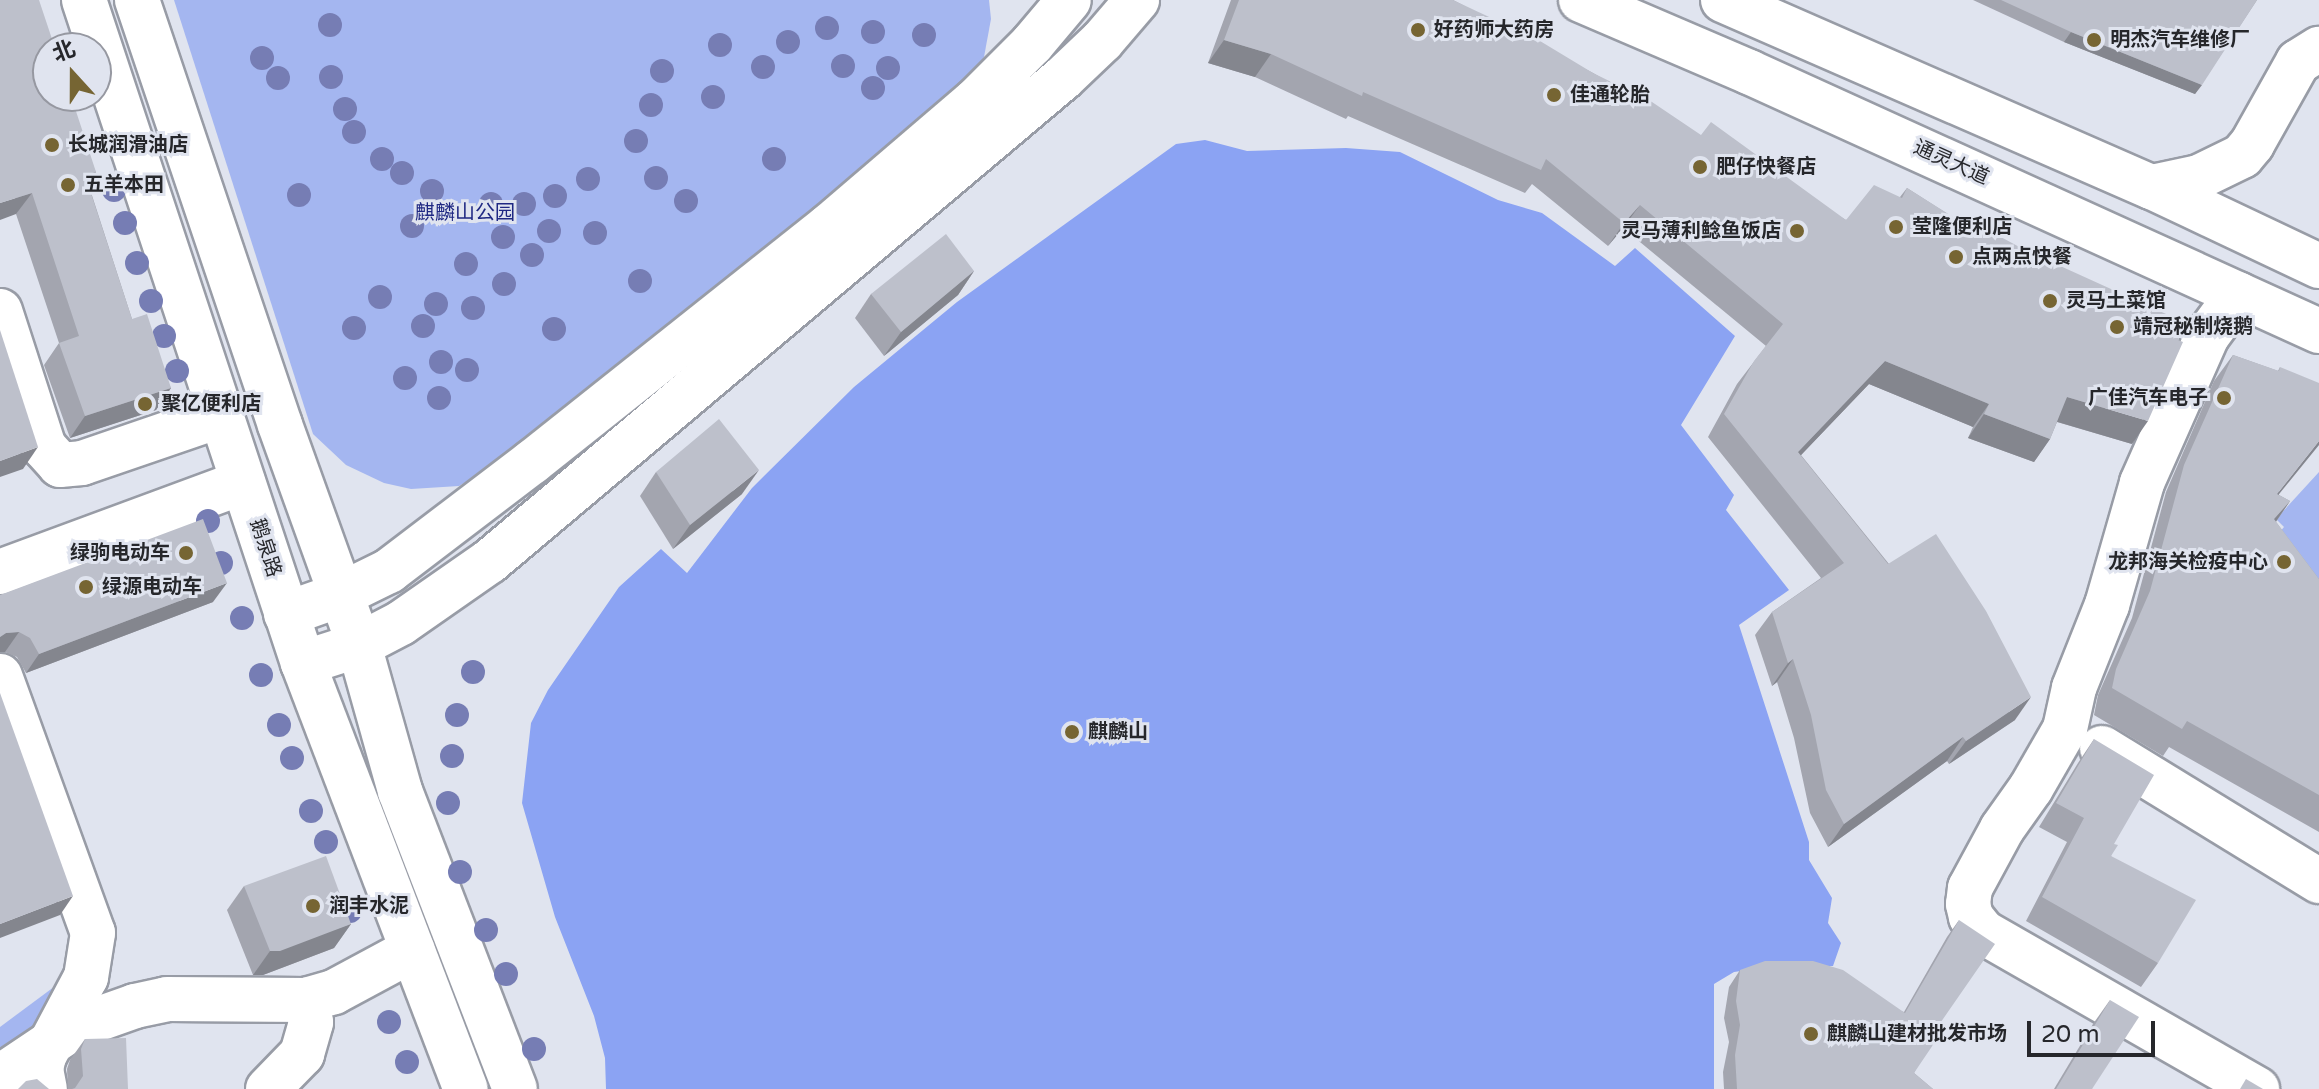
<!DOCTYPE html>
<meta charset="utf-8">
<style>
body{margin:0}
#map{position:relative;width:2319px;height:1089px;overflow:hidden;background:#e0e4ef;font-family:"Varela Round","Noto Sans SC",sans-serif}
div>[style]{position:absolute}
.green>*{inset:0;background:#a4b6f0}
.forest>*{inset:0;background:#8ba3f3}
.roads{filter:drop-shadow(2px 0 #989ca6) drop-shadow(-2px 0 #989ca6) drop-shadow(0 2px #989ca6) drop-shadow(0 -2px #989ca6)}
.minor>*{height:44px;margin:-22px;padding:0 22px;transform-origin:22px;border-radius:22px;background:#fff}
.major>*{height:44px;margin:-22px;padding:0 22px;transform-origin:22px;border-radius:22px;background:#fff}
.trees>*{width:24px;height:24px;margin:-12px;border-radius:50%;background:#767db4}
.wall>*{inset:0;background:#a3a5af}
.shaded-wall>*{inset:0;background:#84868e}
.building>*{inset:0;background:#bdc0cb}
.dots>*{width:22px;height:22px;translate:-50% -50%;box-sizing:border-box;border:4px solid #e0e4ef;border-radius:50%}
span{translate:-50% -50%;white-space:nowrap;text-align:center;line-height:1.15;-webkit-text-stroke:6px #e0e4ef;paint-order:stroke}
.poi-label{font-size:20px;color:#26272b;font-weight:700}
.left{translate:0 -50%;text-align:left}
.right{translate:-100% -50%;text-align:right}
.street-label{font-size:20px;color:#26272b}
.park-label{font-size:20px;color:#1f2883}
.north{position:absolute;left:32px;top:32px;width:80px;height:80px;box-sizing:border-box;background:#e0e4ef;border:2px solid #9698a1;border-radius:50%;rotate:339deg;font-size:22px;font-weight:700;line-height:32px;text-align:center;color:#26272b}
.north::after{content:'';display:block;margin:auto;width:28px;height:36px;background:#766533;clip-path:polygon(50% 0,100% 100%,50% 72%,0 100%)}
.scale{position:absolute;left:2027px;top:1021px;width:128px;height:36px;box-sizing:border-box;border:4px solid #26272b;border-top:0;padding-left:10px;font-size:24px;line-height:28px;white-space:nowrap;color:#26272b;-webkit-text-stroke:6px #e0e4ef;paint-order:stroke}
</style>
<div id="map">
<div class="green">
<i style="clip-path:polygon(174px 0,989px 0,991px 19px,984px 57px,964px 89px,830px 202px,476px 476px,459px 486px,411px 489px,384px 483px,346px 465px,313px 434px)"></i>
<i style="clip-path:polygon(2319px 472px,2319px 620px,2224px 596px,2284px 527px,2276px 519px)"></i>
<i style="clip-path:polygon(66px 978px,42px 1022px,0 1055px,0 1027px)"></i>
</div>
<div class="forest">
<i style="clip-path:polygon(1205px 140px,1247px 151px,1346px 148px,1400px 152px,1498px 200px,1542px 213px,1615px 266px,1635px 248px,1735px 336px,1681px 425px,1734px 495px,1726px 510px,1789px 590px,1739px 625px,1809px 842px,1809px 860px,1832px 898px,1828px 923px,1841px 943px,1833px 966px,1776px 966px,1734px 972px,1714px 984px,1714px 1089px,606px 1089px,605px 1058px,594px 1016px,555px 917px,522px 803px,531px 723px,548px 690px,619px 587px,661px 549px,687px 573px,752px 488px,854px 387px,957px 302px,1176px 144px)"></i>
</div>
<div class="roads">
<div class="minor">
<i style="left:2152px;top:187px;width:48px;rotate:-12deg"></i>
<i style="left:2199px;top:177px;width:48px;rotate:-26deg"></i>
<i style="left:2242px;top:156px;width:16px;rotate:-50deg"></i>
<i style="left:2252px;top:144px;width:94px;rotate:-60.7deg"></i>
<i style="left:2298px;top:62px;width:25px;rotate:-32deg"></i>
<i style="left:2238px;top:294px;width:52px;rotate:126.4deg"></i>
<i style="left:2207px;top:336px;width:161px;rotate:113.9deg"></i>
<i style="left:2142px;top:483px;width:127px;rotate:106deg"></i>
<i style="left:2107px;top:605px;width:89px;rotate:111.7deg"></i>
<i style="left:2074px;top:688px;width:42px;rotate:102.4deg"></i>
<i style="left:2065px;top:729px;width:68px;rotate:120deg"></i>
<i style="left:2031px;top:788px;width:50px;rotate:125.3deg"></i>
<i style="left:2002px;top:829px;width:67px;rotate:118.5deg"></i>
<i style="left:1970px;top:888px;width:16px;rotate:97deg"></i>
<i style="left:1968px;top:904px;width:13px;rotate:77deg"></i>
<i style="left:1971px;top:917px;width:19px;rotate:51deg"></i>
<i style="left:1983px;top:932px;width:316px;rotate:29.8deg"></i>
<i style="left:0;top:311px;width:143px;rotate:72.1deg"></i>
<i style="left:44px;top:447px;width:24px;rotate:48deg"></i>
<i style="left:60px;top:465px;width:22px;rotate:-5deg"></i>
<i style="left:82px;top:463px;width:145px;rotate:-18.9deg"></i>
<i style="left:0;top:572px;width:259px;rotate:-20.3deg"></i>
<i style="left:286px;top:614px;width:57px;rotate:-19.4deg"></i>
<i style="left:340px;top:595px;width:55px;rotate:-26.1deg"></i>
<i style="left:389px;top:571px;width:180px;rotate:-37.3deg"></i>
<i style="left:532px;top:462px;width:379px;rotate:-38.5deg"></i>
<i style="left:829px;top:226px;width:192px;rotate:-40.6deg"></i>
<i style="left:975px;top:101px;width:81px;rotate:-45deg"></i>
<i style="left:1032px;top:44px;width:57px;rotate:-49.9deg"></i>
<i style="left:303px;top:663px;width:59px;rotate:-17.8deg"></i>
<i style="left:359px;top:645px;width:47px;rotate:-27.6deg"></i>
<i style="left:401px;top:623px;width:108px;rotate:-34.9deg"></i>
<i style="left:490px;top:561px;width:749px;rotate:-40.13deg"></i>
<i style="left:1063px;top:78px;width:54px;rotate:-43.5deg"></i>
<i style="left:1102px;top:41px;width:54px;rotate:-49.5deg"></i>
<i style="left:0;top:676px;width:273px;rotate:70.1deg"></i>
<i style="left:93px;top:933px;width:45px;rotate:99deg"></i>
<i style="left:86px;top:977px;width:89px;rotate:118deg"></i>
<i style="left:44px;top:1056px;width:13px;rotate:103deg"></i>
<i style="left:41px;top:1069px;width:20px;rotate:79deg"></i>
<i style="left:2102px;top:748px;width:255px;rotate:31.5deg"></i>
<i style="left:0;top:1077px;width:88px;rotate:-33.9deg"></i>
<i style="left:73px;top:1028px;width:66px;rotate:-19.5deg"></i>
<i style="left:135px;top:1006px;width:33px;rotate:-12deg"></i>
<i style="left:167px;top:999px;width:139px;rotate:0.4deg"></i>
<i style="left:306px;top:1000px;width:29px;rotate:-16deg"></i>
<i style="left:334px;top:992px;width:89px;rotate:-28.3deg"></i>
<i style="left:268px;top:1089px;width:49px;rotate:-45.8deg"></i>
<i style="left:302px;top:1054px;width:33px;rotate:-74deg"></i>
<i style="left:311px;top:1022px;width:23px;rotate:-103deg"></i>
</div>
<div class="major">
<i style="left:84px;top:0;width:698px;rotate:71.72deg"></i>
<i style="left:303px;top:663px;width:456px;rotate:69.1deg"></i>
<i style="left:137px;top:0;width:448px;rotate:71.4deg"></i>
<i style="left:280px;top:425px;width:234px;rotate:70.2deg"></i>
<i style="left:359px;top:645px;width:152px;rotate:74.3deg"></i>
<i style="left:400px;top:791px;width:319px;rotate:68.9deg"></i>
<i style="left:1581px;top:0;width:183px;rotate:23.2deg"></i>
<i style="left:1749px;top:72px;width:626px;rotate:24.44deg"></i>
<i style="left:1723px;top:0;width:468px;rotate:23.6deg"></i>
<i style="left:2152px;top:187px;width:185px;rotate:25.3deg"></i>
</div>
</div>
<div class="trees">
<i style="left:330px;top:25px"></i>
<i style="left:827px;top:28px"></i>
<i style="left:873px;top:32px"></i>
<i style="left:924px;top:35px"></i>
<i style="left:788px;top:42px"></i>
<i style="left:720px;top:45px"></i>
<i style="left:262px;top:58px"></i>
<i style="left:843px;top:66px"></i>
<i style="left:763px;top:67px"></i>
<i style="left:888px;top:68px"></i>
<i style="left:662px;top:71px"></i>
<i style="left:331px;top:77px"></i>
<i style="left:278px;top:78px"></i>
<i style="left:873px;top:88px"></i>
<i style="left:713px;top:97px"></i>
<i style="left:651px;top:105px"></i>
<i style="left:345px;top:109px"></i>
<i style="left:354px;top:132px"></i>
<i style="left:636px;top:141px"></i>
<i style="left:382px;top:159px"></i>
<i style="left:774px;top:159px"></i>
<i style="left:402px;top:173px"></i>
<i style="left:656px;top:178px"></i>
<i style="left:588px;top:179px"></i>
<i style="left:114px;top:190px"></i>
<i style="left:432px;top:191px"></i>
<i style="left:299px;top:195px"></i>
<i style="left:555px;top:196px"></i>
<i style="left:686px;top:201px"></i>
<i style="left:491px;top:204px"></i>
<i style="left:524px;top:204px"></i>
<i style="left:125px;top:223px"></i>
<i style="left:412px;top:226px"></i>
<i style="left:549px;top:231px"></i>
<i style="left:595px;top:233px"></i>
<i style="left:503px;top:237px"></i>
<i style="left:532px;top:255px"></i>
<i style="left:137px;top:263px"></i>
<i style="left:466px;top:264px"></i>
<i style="left:640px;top:281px"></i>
<i style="left:504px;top:284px"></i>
<i style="left:380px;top:297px"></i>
<i style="left:151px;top:301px"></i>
<i style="left:436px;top:304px"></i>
<i style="left:473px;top:308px"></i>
<i style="left:423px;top:326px"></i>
<i style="left:354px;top:328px"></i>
<i style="left:554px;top:329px"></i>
<i style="left:164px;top:336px"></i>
<i style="left:441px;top:362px"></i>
<i style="left:467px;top:370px"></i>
<i style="left:177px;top:371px"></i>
<i style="left:405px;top:378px"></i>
<i style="left:439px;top:398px"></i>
<i style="left:208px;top:521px"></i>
<i style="left:221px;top:563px"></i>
<i style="left:242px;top:618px"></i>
<i style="left:473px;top:672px"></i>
<i style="left:261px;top:675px"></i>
<i style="left:457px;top:715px"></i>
<i style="left:279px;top:725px"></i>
<i style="left:452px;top:756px"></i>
<i style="left:292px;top:758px"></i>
<i style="left:448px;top:803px"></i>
<i style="left:311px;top:811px"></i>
<i style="left:326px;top:842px"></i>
<i style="left:460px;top:872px"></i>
<i style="left:350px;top:911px"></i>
<i style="left:486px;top:930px"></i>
<i style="left:506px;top:974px"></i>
<i style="left:389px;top:1022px"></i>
<i style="left:534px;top:1049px"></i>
<i style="left:407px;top:1062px"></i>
</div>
<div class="wall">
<i style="clip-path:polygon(0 0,96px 172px,88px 183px,132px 319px,171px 388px,156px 410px,70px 438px,44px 365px,59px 343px,16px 214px)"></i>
<i style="clip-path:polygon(1231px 0,1453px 0,1593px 73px,1846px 220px,1900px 197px,1907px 188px,1957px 220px,1960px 215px,2132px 444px,2057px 422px,2050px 439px,2034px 462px,1968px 438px,1973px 427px,1869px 384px,1801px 455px,2015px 720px,1949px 764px,1947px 761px,1828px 847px,1810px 813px,1794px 738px,1777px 682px,1772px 686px,1755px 635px,1772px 612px,1821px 578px,1708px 437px,1737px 384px,1766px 346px,1623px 228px,1608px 246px,1532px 184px,1525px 193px,1348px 116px,1346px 119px,1255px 77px,1208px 63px)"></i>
<i style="clip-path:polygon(1973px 0,2257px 0,2195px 94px,2064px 42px)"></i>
<i style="clip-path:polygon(974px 271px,958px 295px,884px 356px,855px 318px,871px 294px)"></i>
<i style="clip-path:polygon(2233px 355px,2278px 371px,2280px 367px,2279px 495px,2290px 501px,2276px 522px,2319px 579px,2319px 832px,2169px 747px,2163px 756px,2094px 715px,2098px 695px,2132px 618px,2166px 492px,2214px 381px)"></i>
<i style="clip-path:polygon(656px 472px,742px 494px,673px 549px,640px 496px)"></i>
<i style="clip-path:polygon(0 595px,213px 602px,26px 673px,17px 657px,5px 652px,0 652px)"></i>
<i style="clip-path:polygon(2094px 739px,2114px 844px,2111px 856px,2158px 963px,2141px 987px,2026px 921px,2067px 842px,2039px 827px,2078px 763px)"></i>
<i style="clip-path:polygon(244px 886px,351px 924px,334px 948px,263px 975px,253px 975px,227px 910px)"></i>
<i style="clip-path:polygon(1959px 920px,1934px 1032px,1914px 1073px,1933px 1089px,1724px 1089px,1723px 1072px,1729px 1042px,1724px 1018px,1729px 987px,1740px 970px,1904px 1012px,1947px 937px)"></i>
<i style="clip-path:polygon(2110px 1000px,2092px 1089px,2054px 1089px,2093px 1024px)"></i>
<i style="clip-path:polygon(85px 1039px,128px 1089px,68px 1089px,67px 1069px,70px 1060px)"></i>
</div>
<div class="shaded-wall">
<i style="clip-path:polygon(2071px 32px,2202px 85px,2195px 94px,2064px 42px)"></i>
<i style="clip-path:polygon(1224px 40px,1271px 54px,1255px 77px,1208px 63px)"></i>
<i style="clip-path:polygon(96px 172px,81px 193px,85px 175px)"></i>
<i style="clip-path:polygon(32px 193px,16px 214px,0 220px,0 203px)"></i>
<i style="clip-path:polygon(1640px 205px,1623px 228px,1608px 246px,1624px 223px)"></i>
<i style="clip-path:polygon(974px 271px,958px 295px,884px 356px,901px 332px)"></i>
<i style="clip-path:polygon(1885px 361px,1989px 404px,1973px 427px,1869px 384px,1782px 475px,1798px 452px)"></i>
<i style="clip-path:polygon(171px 388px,156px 410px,70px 438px,85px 416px)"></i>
<i style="clip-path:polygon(2067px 397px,2148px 421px,2132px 444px,2051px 420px)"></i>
<i style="clip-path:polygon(1984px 414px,2050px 439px,2034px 462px,1968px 438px)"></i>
<i style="clip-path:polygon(2319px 441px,2319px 445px,2258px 520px,2277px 494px)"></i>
<i style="clip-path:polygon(38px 447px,23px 469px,0 477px,0 461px)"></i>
<i style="clip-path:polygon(759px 470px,742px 494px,673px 549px,690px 525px)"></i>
<i style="clip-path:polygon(2290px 501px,2272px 527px,2274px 519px)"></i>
<i style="clip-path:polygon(227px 583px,213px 602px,26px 673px,39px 654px)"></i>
<i style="clip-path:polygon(19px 632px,5px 652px,0 652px,0 637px,6px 633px)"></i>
<i style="clip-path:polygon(1793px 659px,1777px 682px,1772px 686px,1788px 663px)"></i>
<i style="clip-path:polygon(2031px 697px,2015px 720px,1949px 764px,1966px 741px)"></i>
<i style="clip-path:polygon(1963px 737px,1947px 761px,1828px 847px,1844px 824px)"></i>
<i style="clip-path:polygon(73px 896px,60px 915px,0 938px,0 924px)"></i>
<i style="clip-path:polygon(351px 924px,334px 948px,263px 975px,253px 975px,270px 951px)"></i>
</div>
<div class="building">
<i style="clip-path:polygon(0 0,39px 0,55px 48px,48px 48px,48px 96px,71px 96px,96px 172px,85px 175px,132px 319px,147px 314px,171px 388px,85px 416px,59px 343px,79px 336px,32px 193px,0 203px)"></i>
<i style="clip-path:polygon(1239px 0,1453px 0,1540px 41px,1593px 73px,1652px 102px,1701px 135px,1711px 122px,1846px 220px,1874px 185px,1902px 198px,1907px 188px,1958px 220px,1960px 215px,2025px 250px,2186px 323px,2178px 340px,2183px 342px,2148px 421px,2067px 397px,2050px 439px,1984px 414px,1989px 404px,1885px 361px,1798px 452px,1888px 564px,1936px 534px,1986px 611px,2031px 697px,1966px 741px,1963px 737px,1844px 824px,1826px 790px,1811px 715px,1793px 659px,1788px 663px,1772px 612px,1844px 563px,1724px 414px,1754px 361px,1783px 324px,1640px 205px,1624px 223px,1546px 159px,1541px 170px,1363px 92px,1362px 96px,1271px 54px,1224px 40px)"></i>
<i style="clip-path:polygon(2001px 0,2257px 0,2202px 85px,2071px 32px)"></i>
<i style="clip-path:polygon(946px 234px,974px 271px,901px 332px,871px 294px)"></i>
<i style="clip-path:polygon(0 330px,38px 447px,0 461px)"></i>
<i style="clip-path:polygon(2233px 355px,2279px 371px,2280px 367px,2319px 383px,2319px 441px,2277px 494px,2290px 501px,2274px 519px,2319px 579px,2319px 795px,2187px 721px,2182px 729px,2112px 688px,2116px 669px,2150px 591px,2184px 465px)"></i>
<i style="clip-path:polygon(719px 419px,759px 470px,690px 525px,656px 472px)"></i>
<i style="clip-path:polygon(203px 519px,227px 583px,39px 654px,30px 638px,19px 632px,6px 633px,0 637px,0 595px)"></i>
<i style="clip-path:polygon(0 693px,73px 896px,0 924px)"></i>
<i style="clip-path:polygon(2094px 739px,2154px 775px,2114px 844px,2118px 845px,2111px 856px,2196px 900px,2158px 963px,2042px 897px,2084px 818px,2056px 803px)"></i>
<i style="clip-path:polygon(326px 856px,351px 924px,280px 951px,270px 951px,244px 886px)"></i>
<i style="clip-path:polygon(1959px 920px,1995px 944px,1934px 1032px,1939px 1036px,1914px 1073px,1933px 1089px,1737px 1089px,1735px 1055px,1740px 1025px,1736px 1001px,1740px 970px,1765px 961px,1813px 961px,1843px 970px,1905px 1013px)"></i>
<i style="clip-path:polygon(2110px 1000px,2139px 1017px,2092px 1089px,2056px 1089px)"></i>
<i style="clip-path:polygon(126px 1038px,128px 1089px,72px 1089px,75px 1088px,83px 1076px,81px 1049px,85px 1039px)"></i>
<i style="clip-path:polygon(37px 1079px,49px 1089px,18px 1089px,26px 1081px)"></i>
<i style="clip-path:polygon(2246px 1079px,2263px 1089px,2240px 1089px)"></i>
</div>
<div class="dots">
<i style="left:1418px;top:30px;background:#766533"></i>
<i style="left:2094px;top:40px;background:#766533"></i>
<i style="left:1554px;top:95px;background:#766533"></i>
<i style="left:52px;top:145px;background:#766533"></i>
<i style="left:1700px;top:167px;background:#766533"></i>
<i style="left:68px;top:185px;background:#766533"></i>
<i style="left:1896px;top:227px;background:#766533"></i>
<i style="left:1797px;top:231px;background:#766533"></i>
<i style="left:1956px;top:257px;background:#766533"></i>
<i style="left:2050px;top:301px;background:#766533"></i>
<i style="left:2117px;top:327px;background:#766533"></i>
<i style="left:2224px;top:398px;background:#766533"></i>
<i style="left:145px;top:404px;background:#766533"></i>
<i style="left:186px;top:553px;background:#766533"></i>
<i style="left:2284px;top:562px;background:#766533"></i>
<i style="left:86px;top:587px;background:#766533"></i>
<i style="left:1072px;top:732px;background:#766533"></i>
<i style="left:313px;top:906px;background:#766533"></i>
<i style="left:1811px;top:1034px;background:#766533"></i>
</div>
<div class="poi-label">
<span class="left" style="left:1434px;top:30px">好药师大药房</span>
<span class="left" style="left:2110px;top:40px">明杰汽车维修厂</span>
<span class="left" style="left:1570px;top:95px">佳通轮胎</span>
<span class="left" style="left:68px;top:145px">长城润滑油店</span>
<span class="left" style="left:1716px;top:167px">肥仔快餐店</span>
<span class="left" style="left:84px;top:185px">五羊本田</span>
<span class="left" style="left:1912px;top:227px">莹隆便利店</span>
<span class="right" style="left:1781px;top:231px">灵马薄利鲶鱼饭店</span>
<span class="left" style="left:1972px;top:257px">点两点快餐</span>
<span class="left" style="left:2066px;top:301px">灵马土菜馆</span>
<span class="left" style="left:2133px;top:327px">靖冠秘制烧鹅</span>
<span class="right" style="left:2208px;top:398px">广佳汽车电子</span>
<span class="left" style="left:161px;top:404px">聚亿便利店</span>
<span class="right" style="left:170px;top:553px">绿驹电动车</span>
<span class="right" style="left:2268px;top:562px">龙邦海关检疫中心</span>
<span class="left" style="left:102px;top:587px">绿源电动车</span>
<span class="left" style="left:1088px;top:732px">麒麟山</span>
<span class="left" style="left:329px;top:906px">润丰水泥</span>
<span class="left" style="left:1827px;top:1034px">麒麟山建材批发市场</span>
</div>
<div class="street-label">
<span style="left:1951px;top:163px;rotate:24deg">通灵大道</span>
<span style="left:265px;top:548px;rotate:72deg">鹅泉路</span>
</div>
<div class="park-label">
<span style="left:465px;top:213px">麒麟山公园</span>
</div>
<div class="north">北</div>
<div class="scale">20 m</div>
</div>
